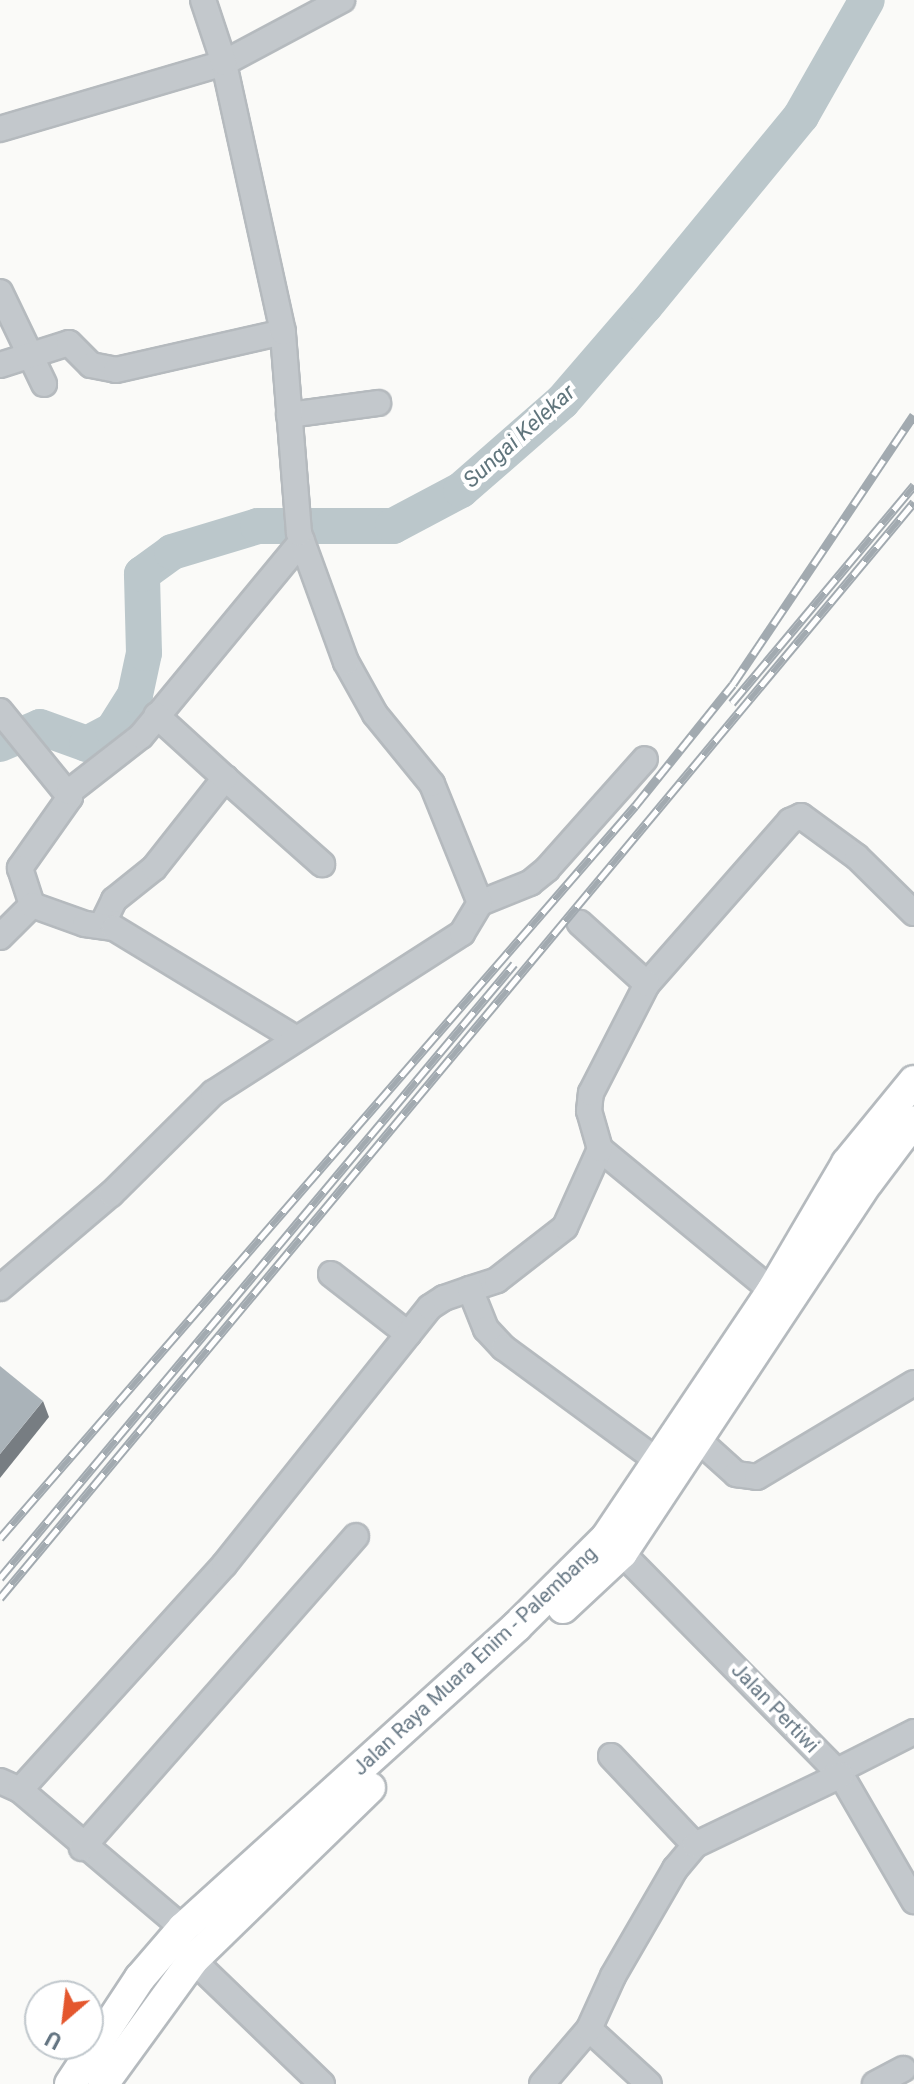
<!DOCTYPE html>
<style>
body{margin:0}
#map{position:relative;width:914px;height:2084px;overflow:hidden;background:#fafaf8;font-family:Roboto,sans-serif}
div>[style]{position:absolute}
.river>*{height:36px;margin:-18px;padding:0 18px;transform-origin:18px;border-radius:18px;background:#bbc7cb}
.roads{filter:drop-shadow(2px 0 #b5babe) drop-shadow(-2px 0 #b5babe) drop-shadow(0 2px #b5babe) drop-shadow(0 -2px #b5babe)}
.minor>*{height:24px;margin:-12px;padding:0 12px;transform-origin:12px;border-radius:12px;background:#c3c8cc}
.major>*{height:30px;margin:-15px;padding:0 15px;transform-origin:15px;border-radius:15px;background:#fff}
.rail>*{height:9px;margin-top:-4.5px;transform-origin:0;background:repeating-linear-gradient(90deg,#fff 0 18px,#a2aab0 0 36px);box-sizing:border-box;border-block:2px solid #a2aab0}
.shaded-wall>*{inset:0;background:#777d82}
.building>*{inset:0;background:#aab3b9}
span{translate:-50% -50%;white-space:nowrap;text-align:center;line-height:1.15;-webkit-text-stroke:8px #fff;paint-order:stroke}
.street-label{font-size:20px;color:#657683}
.water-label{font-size:22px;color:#60757c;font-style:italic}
.north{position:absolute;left:24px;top:1980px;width:80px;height:80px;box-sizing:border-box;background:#fff;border:2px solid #c1c8cd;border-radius:50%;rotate:208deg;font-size:22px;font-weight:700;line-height:32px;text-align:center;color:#657683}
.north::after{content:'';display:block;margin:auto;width:28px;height:36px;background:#e4572e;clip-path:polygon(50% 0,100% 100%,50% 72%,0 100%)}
</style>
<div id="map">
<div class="river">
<i style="left:0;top:744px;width:43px;rotate:-23deg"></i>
<i style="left:40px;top:727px;width:50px;rotate:19.9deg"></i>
<i style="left:87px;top:744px;width:30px;rotate:-28deg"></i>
<i style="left:113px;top:730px;width:41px;rotate:-57.8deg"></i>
<i style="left:135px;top:695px;width:43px;rotate:-77.9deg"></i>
<i style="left:144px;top:653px;width:79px;rotate:-91.5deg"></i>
<i style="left:142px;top:574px;width:37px;rotate:-36deg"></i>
<i style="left:172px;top:552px;width:90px;rotate:-16.8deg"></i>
<i style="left:258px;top:526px;width:135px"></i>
<i style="left:393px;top:526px;width:77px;rotate:-27.9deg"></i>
<i style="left:461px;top:490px;width:134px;rotate:-41.1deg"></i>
<i style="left:562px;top:402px;width:127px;rotate:-49.2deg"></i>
<i style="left:645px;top:306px;width:246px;rotate:-50.6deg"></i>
<i style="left:801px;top:116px;width:133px;rotate:-60.4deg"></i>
</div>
<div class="roads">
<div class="minor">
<i style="left:0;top:129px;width:234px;rotate:-16.4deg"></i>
<i style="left:224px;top:63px;width:134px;rotate:-28.1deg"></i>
<i style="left:0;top:292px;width:102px;rotate:64.4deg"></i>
<i style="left:0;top:365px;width:72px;rotate:-17.7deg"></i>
<i style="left:69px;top:343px;width:31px;rotate:45deg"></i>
<i style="left:91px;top:365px;width:25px;rotate:11deg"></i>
<i style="left:116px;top:370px;width:171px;rotate:-12.8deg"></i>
<i style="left:289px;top:415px;width:90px;rotate:-7.7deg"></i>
<i style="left:0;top:711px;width:111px;rotate:50.9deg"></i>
<i style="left:70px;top:797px;width:87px;rotate:125.2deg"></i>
<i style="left:20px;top:868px;width:39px;rotate:72deg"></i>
<i style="left:225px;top:778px;width:130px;rotate:41.6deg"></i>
<i style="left:69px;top:792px;width:91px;rotate:-37.9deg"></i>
<i style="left:141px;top:736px;width:253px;rotate:-50.5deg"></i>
<i style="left:480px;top:903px;width:54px;rotate:-21.8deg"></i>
<i style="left:530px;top:883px;width:22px;rotate:-39deg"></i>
<i style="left:547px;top:869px;width:147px;rotate:-48.3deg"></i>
<i style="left:102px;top:925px;width:28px;rotate:-64deg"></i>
<i style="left:114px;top:900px;width:51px;rotate:-38.7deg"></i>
<i style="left:154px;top:868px;width:115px;rotate:-51.7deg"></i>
<i style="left:225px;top:778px;width:93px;rotate:-137.6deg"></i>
<i style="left:0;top:937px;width:45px;rotate:-45deg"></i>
<i style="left:32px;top:905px;width:56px;rotate:19.7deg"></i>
<i style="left:85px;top:924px;width:29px;rotate:8deg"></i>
<i style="left:114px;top:928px;width:212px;rotate:31.3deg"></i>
<i style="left:647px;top:984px;width:217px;rotate:-48.7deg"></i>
<i style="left:790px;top:821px;width:12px;rotate:-24deg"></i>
<i style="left:801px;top:816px;width:69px;rotate:36.2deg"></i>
<i style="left:857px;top:857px;width:80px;rotate:44.5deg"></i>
<i style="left:600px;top:1149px;width:223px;rotate:39.5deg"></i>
<i style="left:772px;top:1291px;width:16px;rotate:22deg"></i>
<i style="left:331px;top:1274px;width:98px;rotate:37.9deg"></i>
<i style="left:0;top:1288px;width:145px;rotate:-40.3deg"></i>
<i style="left:111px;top:1194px;width:144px;rotate:-44.7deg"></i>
<i style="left:213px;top:1093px;width:296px;rotate:-32.7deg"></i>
<i style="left:462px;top:933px;width:35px;rotate:-59deg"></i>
<i style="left:480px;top:903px;width:128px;rotate:-112deg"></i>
<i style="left:432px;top:784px;width:90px;rotate:-129.2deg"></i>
<i style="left:375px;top:714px;width:60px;rotate:-119.1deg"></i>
<i style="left:346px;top:662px;width:137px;rotate:-110deg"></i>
<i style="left:299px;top:533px;width:202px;rotate:-94.6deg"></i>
<i style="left:283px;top:332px;width:275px;rotate:-102.4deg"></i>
<i style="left:224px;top:63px;width:66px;rotate:-108.4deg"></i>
<i style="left:470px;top:1289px;width:28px;rotate:-18deg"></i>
<i style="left:497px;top:1280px;width:86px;rotate:-37.9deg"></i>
<i style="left:565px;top:1227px;width:85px;rotate:-65.8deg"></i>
<i style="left:600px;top:1149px;width:40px;rotate:-106deg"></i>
<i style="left:589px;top:1111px;width:18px;rotate:-84deg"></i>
<i style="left:591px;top:1093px;width:123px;rotate:-62.8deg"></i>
<i style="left:647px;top:984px;width:91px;rotate:-137.7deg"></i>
<i style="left:685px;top:1428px;width:69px;rotate:42deg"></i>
<i style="left:736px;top:1474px;width:21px;rotate:8deg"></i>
<i style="left:757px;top:1477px;width:183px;rotate:-30.9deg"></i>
<i style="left:611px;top:1542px;width:327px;rotate:45.4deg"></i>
<i style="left:841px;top:1775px;width:146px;rotate:59.9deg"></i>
<i style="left:611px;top:1756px;width:122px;rotate:46.7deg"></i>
<i style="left:837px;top:1771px;width:86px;rotate:-26.9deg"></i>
<i style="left:0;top:1781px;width:22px;rotate:24deg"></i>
<i style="left:20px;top:1790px;width:214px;rotate:40.3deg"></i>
<i style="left:20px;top:1790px;width:304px;rotate:-47.8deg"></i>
<i style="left:224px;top:1565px;width:330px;rotate:-51.4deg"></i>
<i style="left:430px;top:1307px;width:17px;rotate:-33deg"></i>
<i style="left:444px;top:1298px;width:28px;rotate:-19deg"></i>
<i style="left:470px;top:1289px;width:43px;rotate:68.2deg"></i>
<i style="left:486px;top:1329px;width:26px;rotate:47deg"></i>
<i style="left:504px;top:1348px;width:206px;rotate:36.3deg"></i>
<i style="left:82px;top:1848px;width:415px;rotate:-48.7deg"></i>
<i style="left:193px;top:1960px;width:179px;rotate:43.9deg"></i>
<i style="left:589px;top:2029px;width:81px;rotate:42.5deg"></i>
<i style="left:542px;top:2084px;width:72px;rotate:-49.5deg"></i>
<i style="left:589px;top:2029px;width:58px;rotate:-65.6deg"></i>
<i style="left:613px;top:1976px;width:124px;rotate:-59.9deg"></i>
<i style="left:675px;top:1869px;width:31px;rotate:-50deg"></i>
<i style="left:695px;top:1845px;width:162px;rotate:-25.6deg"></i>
<i style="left:875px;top:2084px;width:32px;rotate:-28deg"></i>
</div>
<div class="major">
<i style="left:563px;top:1608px;width:81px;rotate:-43deg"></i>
<i style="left:622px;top:1553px;width:445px;rotate:-56.5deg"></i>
<i style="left:868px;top:1182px;width:76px;rotate:-53deg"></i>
<i style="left:70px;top:2084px;width:127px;rotate:-56.6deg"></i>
<i style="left:140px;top:1978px;width:66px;rotate:-49.3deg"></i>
<i style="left:183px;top:1928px;width:450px;rotate:-42.1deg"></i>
<i style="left:517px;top:1626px;width:125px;rotate:-44.7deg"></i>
<i style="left:606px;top:1538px;width:298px;rotate:-56.1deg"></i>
<i style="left:772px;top:1291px;width:148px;rotate:-59.6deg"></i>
<i style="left:847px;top:1163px;width:106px;rotate:-50.7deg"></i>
<i style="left:103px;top:2084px;width:153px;rotate:-54deg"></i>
<i style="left:193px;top:1960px;width:247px;rotate:-44.2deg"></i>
</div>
</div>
<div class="rail">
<i style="left:732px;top:703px;width:284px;rotate:-50.1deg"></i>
<i style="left:0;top:1538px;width:969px;rotate:-49.06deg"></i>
<i style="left:635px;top:806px;width:156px;rotate:-51.2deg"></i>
<i style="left:733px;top:684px;width:324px;rotate:-56.1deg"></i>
<i style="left:0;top:1578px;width:801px;rotate:-50.07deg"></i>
<i style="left:0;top:1598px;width:1427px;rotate:-50.17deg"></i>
</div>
<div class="shaded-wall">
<i style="clip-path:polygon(43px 1401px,49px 1417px,0 1478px,0 1454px)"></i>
</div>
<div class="building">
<i style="clip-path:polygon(0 1366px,43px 1401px,0 1454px)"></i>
</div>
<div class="street-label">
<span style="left:475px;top:1661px;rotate:-43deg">Jalan Raya Muara Enim - Palembang</span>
<span style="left:775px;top:1708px;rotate:46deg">Jalan Pertiwi</span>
</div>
<div class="water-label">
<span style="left:519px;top:436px;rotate:-42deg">Sungai Kelekar</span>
</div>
<div class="north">U</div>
</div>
